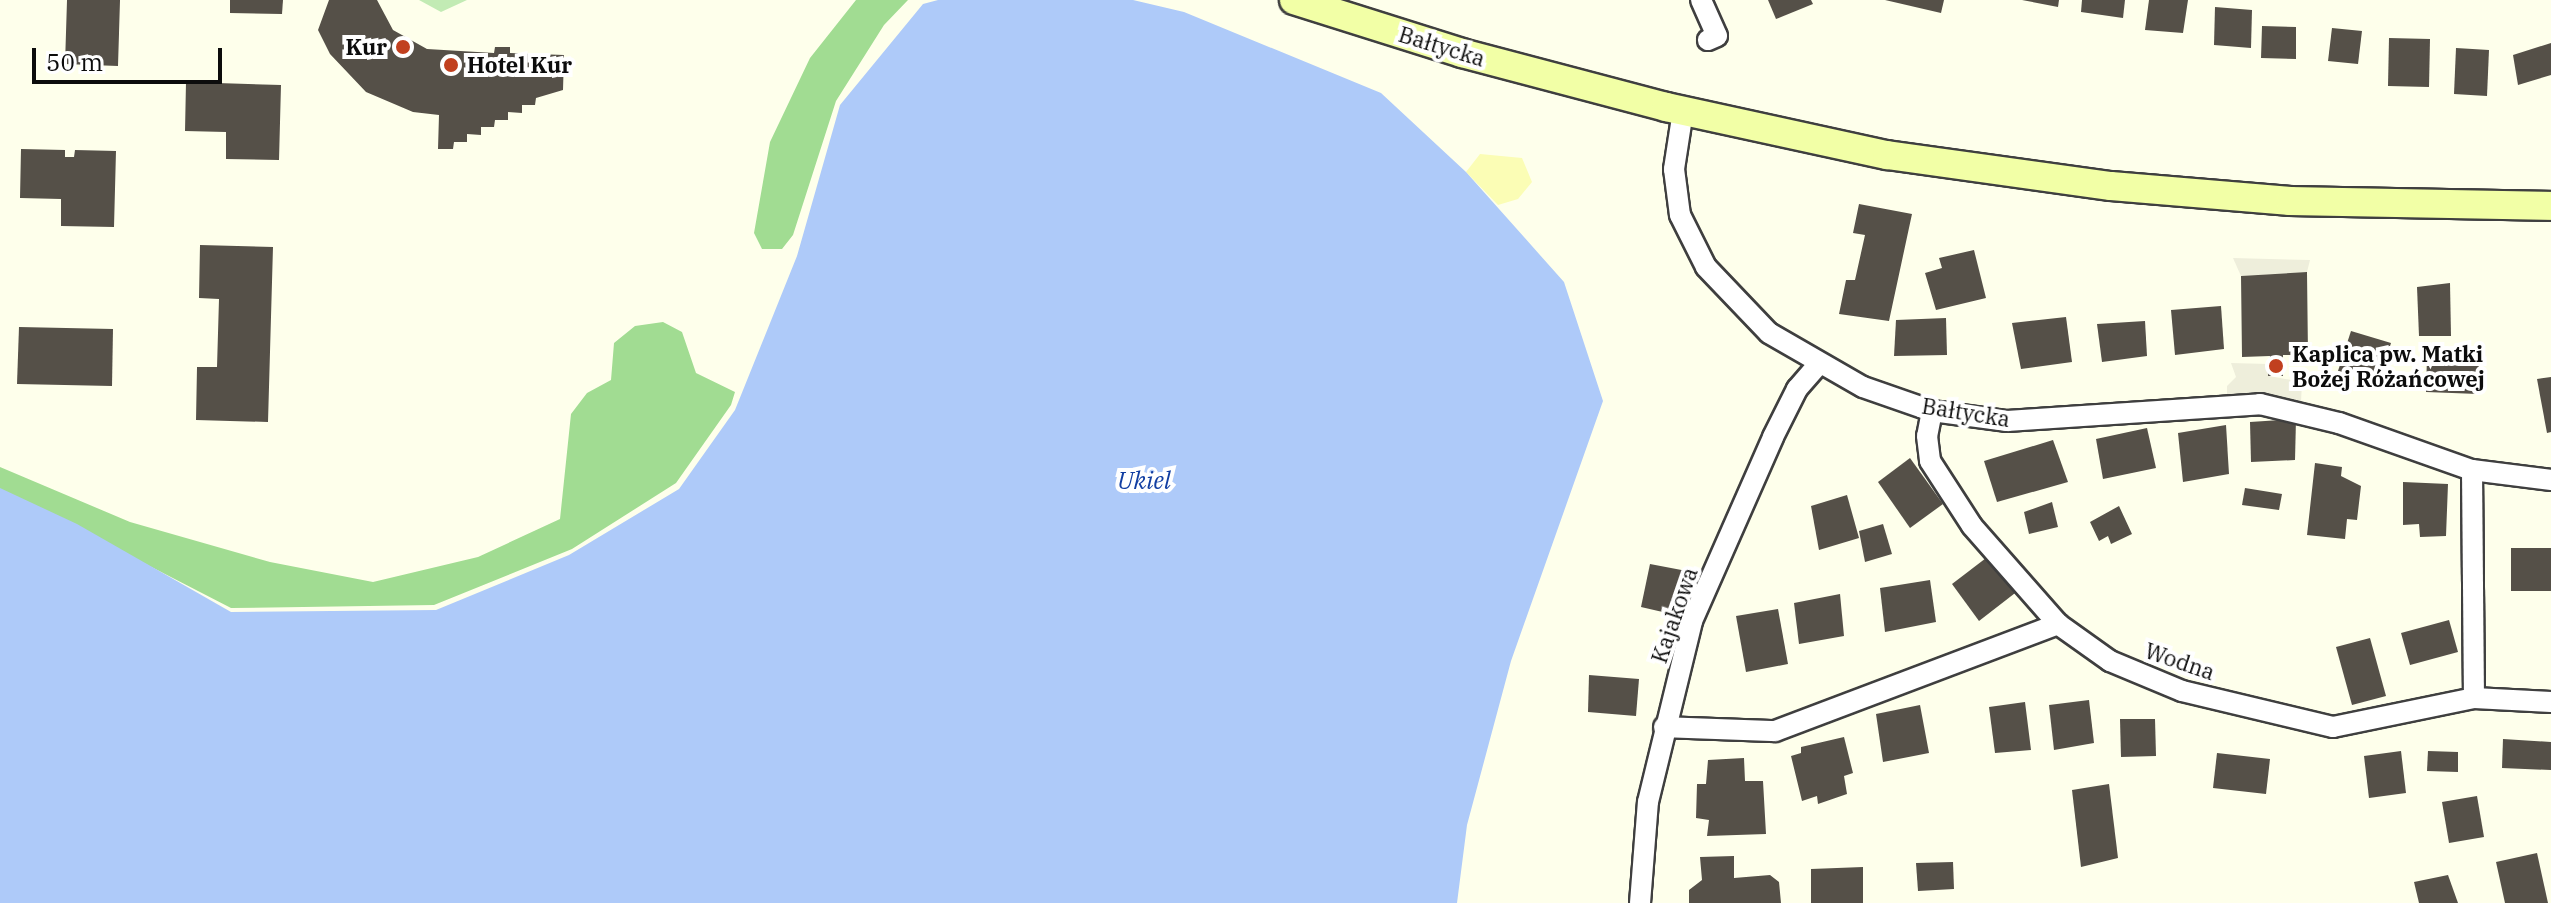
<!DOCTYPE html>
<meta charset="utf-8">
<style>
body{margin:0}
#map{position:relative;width:2551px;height:903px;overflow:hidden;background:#feffeb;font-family:"IBM Plex Serif",serif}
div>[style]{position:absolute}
.green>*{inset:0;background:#c2ebb4}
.forest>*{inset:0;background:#a1dc92}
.sand>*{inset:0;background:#fbfdb5}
.plaza>*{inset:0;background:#eeeedb}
.water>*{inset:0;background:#aecaf9}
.building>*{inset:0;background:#555048}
.roads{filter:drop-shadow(2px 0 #3f3f3f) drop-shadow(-2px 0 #3f3f3f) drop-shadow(0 2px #3f3f3f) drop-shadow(0 -2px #3f3f3f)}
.minor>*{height:20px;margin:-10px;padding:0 10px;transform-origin:10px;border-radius:10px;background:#fff}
.secondary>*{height:28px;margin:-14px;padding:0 14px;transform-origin:14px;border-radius:14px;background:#f2ffa6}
.dots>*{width:22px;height:22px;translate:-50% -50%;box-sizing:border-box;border:4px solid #fff;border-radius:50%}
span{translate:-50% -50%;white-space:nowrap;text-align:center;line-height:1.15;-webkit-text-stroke:8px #fff;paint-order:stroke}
.street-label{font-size:22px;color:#0c0c0c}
.poi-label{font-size:22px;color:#0c0c0c;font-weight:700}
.right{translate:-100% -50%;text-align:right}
.left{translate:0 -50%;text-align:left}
.water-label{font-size:24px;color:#113ea2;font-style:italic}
.scale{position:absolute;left:32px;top:48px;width:190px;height:36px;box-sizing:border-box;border:4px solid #0c0c0c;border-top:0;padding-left:10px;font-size:24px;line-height:28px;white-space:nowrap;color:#0c0c0c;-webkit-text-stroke:6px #fff;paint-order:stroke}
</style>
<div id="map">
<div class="green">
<i style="clip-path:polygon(419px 0,467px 0,441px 12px)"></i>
</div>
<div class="forest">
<i style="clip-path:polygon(856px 0,908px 0,884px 25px,836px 101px,793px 235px,782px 249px,762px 249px,754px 233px,770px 142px,810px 58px)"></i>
<i style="clip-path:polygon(663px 322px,682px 332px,696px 373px,735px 392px,731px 405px,676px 483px,572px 549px,434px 605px,231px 608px,0 489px,0 467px,130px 522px,270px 562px,373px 582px,478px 557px,560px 519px,571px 414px,587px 393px,611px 380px,614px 343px,635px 326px)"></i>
</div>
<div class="sand">
<i style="clip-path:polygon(1480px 154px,1522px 158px,1532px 182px,1518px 199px,1498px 205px,1466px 172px)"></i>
</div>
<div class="plaza">
<i style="clip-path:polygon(2233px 258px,2310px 260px,2307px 272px,2241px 276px)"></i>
<i style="clip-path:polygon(2231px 363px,2268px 364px,2269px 376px,2302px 382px,2301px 402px,2227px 396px,2227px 386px,2236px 377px)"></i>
</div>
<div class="water">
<i style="clip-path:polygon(938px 0,1133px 0,1184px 12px,1381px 93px,1466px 172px,1564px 282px,1603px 401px,1511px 661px,1467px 825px,1457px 903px,0 903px,0 488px,77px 524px,231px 612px,436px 610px,569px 555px,679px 489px,735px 410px,797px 256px,840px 105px,923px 4px)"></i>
</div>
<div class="building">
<i style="clip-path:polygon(67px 0,120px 0,118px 66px,65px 64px)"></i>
<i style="clip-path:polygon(230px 0,283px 0,282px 14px,230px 13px)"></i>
<i style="clip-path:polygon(329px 0,377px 0,393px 30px,427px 49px,494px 53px,495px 47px,510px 47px,510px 53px,564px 55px,563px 90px,536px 98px,535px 105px,522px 105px,522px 113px,508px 112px,508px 120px,495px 120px,494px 127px,481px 127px,481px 135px,467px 134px,467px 142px,454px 142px,453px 149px,438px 149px,439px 115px,413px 112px,366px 92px,330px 54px,318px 30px)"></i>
<i style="clip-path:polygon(1768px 0,1811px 0,1813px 4px,1776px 19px)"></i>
<i style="clip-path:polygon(1885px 0,1944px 0,1941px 13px)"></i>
<i style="clip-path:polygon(2022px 0,2059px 0,2058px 7px)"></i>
<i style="clip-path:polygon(2082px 0,2125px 0,2123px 18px,2081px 12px)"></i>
<i style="clip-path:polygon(2149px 0,2188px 0,2183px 33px,2145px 30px)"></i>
<i style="clip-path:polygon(2215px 7px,2252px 10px,2251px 48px,2214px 45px)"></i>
<i style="clip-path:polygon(2262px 26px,2296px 27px,2296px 59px,2261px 58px)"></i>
<i style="clip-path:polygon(2332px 28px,2362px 31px,2358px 64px,2328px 61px)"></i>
<i style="clip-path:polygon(2389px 38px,2430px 39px,2429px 87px,2388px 86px)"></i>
<i style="clip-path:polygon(2551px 43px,2551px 75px,2518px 85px,2513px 55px)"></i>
<i style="clip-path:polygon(2456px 48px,2489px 50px,2487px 96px,2454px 94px)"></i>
<i style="clip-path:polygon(186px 82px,281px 85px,279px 160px,226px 159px,226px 132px,185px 131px)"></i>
<i style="clip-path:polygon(21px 149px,65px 150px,65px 157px,74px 157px,75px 150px,116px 151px,114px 227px,61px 226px,61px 199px,20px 198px)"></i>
<i style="clip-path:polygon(1859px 204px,1912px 214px,1889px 321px,1839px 314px,1846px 280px,1855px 280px,1865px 235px,1853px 233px)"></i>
<i style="clip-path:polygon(200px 245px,273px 247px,268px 422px,196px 420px,197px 367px,217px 367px,219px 299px,199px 298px)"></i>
<i style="clip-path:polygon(1974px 250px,1986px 298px,1936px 310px,1925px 273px,1942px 268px,1939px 258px)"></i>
<i style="clip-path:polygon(2307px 272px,2308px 355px,2283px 355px,2283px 376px,2268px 376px,2270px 356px,2242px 357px,2241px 276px)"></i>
<i style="clip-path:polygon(2450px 283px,2451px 336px,2419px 336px,2417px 287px)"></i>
<i style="clip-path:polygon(2221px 306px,2224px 349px,2175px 355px,2171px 310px)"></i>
<i style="clip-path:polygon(2066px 317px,2072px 362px,2021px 369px,2012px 323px)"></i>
<i style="clip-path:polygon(1946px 318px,1947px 355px,1894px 356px,1896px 320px)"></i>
<i style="clip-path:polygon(2145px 321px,2147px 356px,2102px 362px,2097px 324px)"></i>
<i style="clip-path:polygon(19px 327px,113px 329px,112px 386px,17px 384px)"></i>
<i style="clip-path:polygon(2351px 331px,2391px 343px,2378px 383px,2338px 371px)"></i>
<i style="clip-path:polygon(2427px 356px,2479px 357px,2478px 394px,2426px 392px)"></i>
<i style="clip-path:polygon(2551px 377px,2551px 432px,2547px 433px,2537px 379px)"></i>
<i style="clip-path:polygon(2296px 419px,2295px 460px,2251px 462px,2250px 422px)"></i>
<i style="clip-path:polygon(2226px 425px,2229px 474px,2183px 482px,2178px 433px)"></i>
<i style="clip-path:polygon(2147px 428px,2156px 468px,2103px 479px,2096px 439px)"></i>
<i style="clip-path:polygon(2053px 440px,2068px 482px,1997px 502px,1984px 461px)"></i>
<i style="clip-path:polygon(1910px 458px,1943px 504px,1910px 528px,1878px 482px)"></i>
<i style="clip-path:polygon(2315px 463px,2342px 467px,2341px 476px,2361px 486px,2357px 520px,2347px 519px,2345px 539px,2307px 535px)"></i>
<i style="clip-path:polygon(2403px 482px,2448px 484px,2446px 536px,2420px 537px,2419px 524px,2403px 525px)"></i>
<i style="clip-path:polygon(2245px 488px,2282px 494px,2279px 510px,2242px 505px)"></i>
<i style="clip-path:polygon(1847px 495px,1859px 538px,1819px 550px,1811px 506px)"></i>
<i style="clip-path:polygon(2052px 502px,2058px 527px,2029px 534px,2024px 512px)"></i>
<i style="clip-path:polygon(2119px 506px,2132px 534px,2111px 544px,2108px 536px,2099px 541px,2090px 522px)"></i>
<i style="clip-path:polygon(1883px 524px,1892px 554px,1865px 562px,1859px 531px)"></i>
<i style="clip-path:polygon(2511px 548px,2551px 548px,2551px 591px,2511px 591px)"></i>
<i style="clip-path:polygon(1990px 555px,2019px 590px,1979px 621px,1952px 584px)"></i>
<i style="clip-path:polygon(1650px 564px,1692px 572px,1680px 616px,1641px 607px)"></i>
<i style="clip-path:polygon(1930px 580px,1936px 622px,1885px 632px,1880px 588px)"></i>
<i style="clip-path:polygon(1840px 594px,1844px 636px,1799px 644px,1794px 603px)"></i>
<i style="clip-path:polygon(1778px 609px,1788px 664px,1746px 672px,1736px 616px)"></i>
<i style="clip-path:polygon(2449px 620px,2458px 652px,2410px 665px,2401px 633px)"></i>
<i style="clip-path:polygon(2370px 638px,2386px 696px,2352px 705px,2336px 647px)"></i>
<i style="clip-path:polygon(1589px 675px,1639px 679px,1636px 716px,1588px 712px)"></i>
<i style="clip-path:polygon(2089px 700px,2094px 743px,2054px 750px,2049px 705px)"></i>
<i style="clip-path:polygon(2025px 702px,2031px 750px,1995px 753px,1989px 707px)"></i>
<i style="clip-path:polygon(1920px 705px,1929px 753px,1883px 762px,1876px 714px)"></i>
<i style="clip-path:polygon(2120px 719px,2155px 719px,2156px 756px,2121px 757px)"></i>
<i style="clip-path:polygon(1844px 737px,1853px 773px,1844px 776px,1847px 794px,1818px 804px,1817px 796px,1802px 801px,1791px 756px,1801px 753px,1801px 747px)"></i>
<i style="clip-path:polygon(2503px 739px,2551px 742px,2551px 770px,2502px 768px)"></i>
<i style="clip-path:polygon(2401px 751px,2406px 793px,2369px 798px,2364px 756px)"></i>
<i style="clip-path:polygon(2428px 751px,2458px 752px,2458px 772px,2427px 771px)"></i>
<i style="clip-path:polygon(2217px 753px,2270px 759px,2266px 794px,2213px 788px)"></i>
<i style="clip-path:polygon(1744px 758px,1745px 781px,1763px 781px,1766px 834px,1707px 836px,1709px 820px,1696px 818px,1697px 784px,1706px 784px,1708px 760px)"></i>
<i style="clip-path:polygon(2109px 784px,2118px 858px,2081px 867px,2072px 790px)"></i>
<i style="clip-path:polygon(2477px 796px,2484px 837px,2449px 843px,2442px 802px)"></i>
<i style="clip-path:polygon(2537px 853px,2548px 903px,2505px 903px,2496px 862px)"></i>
<i style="clip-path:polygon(1734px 856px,1734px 878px,1770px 875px,1779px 882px,1781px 903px,1689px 903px,1689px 890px,1702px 880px,1700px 857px)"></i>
<i style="clip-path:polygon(1953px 862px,1954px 889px,1918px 891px,1916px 863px)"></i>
<i style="clip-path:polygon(1863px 867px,1863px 903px,1811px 903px,1811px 869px)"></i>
<i style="clip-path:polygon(2448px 875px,2458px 903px,2419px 903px,2414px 882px)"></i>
</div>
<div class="roads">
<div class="minor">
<i style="left:1701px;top:0;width:39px;rotate:66deg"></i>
<i style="left:1717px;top:36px;width:10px;rotate:156deg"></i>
<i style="left:1683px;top:111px;width:59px;rotate:98.8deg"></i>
<i style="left:1674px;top:169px;width:46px;rotate:82.6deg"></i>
<i style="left:1680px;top:215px;width:58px;rotate:63.4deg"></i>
<i style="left:1706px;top:267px;width:91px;rotate:46.3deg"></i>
<i style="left:1769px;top:333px;width:108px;rotate:29.9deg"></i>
<i style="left:1863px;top:387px;width:73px;rotate:19.2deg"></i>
<i style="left:1932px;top:411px;width:76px;rotate:7.6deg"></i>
<i style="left:2007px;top:421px;width:254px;rotate:-3.8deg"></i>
<i style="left:2260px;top:404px;width:81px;rotate:13.5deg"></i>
<i style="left:2339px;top:423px;width:141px;rotate:19.5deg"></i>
<i style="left:2472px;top:470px;width:80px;rotate:7.2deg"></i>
<i style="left:1932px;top:411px;width:25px;rotate:101deg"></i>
<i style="left:1927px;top:436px;width:25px;rotate:83deg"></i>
<i style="left:1930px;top:461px;width:77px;rotate:57.1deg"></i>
<i style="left:1972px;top:526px;width:130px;rotate:48.7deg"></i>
<i style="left:2058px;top:624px;width:64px;rotate:35.4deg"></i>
<i style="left:2110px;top:661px;width:78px;rotate:22.6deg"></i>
<i style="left:2182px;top:691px;width:155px;rotate:13.4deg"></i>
<i style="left:2333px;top:727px;width:144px;rotate:-11.6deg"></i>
<i style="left:2474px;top:698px;width:77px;rotate:3deg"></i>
<i style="left:2472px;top:470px;width:228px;rotate:89.5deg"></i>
<i style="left:1664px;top:727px;width:111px;rotate:2.1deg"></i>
<i style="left:1775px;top:731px;width:303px;rotate:-20.7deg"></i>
<i style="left:1640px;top:903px;width:101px;rotate:-85.5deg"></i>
<i style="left:1648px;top:802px;width:186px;rotate:-76.3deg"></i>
<i style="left:1692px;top:621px;width:201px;rotate:-66.2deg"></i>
<i style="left:1773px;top:437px;width:54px;rotate:-63.4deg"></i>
<i style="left:1797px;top:389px;width:32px;rotate:-49deg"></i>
</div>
<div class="secondary">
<i style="left:1294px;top:0;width:176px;rotate:17.5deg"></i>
<i style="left:1462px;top:53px;width:211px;rotate:14.8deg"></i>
<i style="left:1666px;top:107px;width:226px;rotate:12.3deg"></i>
<i style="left:1887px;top:155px;width:226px;rotate:7.9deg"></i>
<i style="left:2111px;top:186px;width:180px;rotate:4.8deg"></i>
<i style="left:2290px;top:201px;width:261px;rotate:1.1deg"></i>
</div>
</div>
<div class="dots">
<i style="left:403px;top:47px;background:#c1401f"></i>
<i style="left:451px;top:65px;background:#c1401f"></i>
<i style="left:2276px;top:366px;background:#c1401f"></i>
</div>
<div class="street-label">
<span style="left:1442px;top:46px;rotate:17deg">Bałtycka</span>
<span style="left:1966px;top:412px;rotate:9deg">Bałtycka</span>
<span style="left:1674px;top:615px;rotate:-71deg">Kajakowa</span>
<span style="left:2180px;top:661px;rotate:19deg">Wodna</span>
</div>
<div class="poi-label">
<span class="right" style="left:387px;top:47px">Kur</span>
<span class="left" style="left:467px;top:65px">Hotel Kur</span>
<span class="left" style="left:2292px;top:366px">Kaplica pw. Matki<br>Bożej Różańcowej</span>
</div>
<div class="water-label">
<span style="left:1144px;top:481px">Ukiel</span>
</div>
<div class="scale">50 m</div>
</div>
